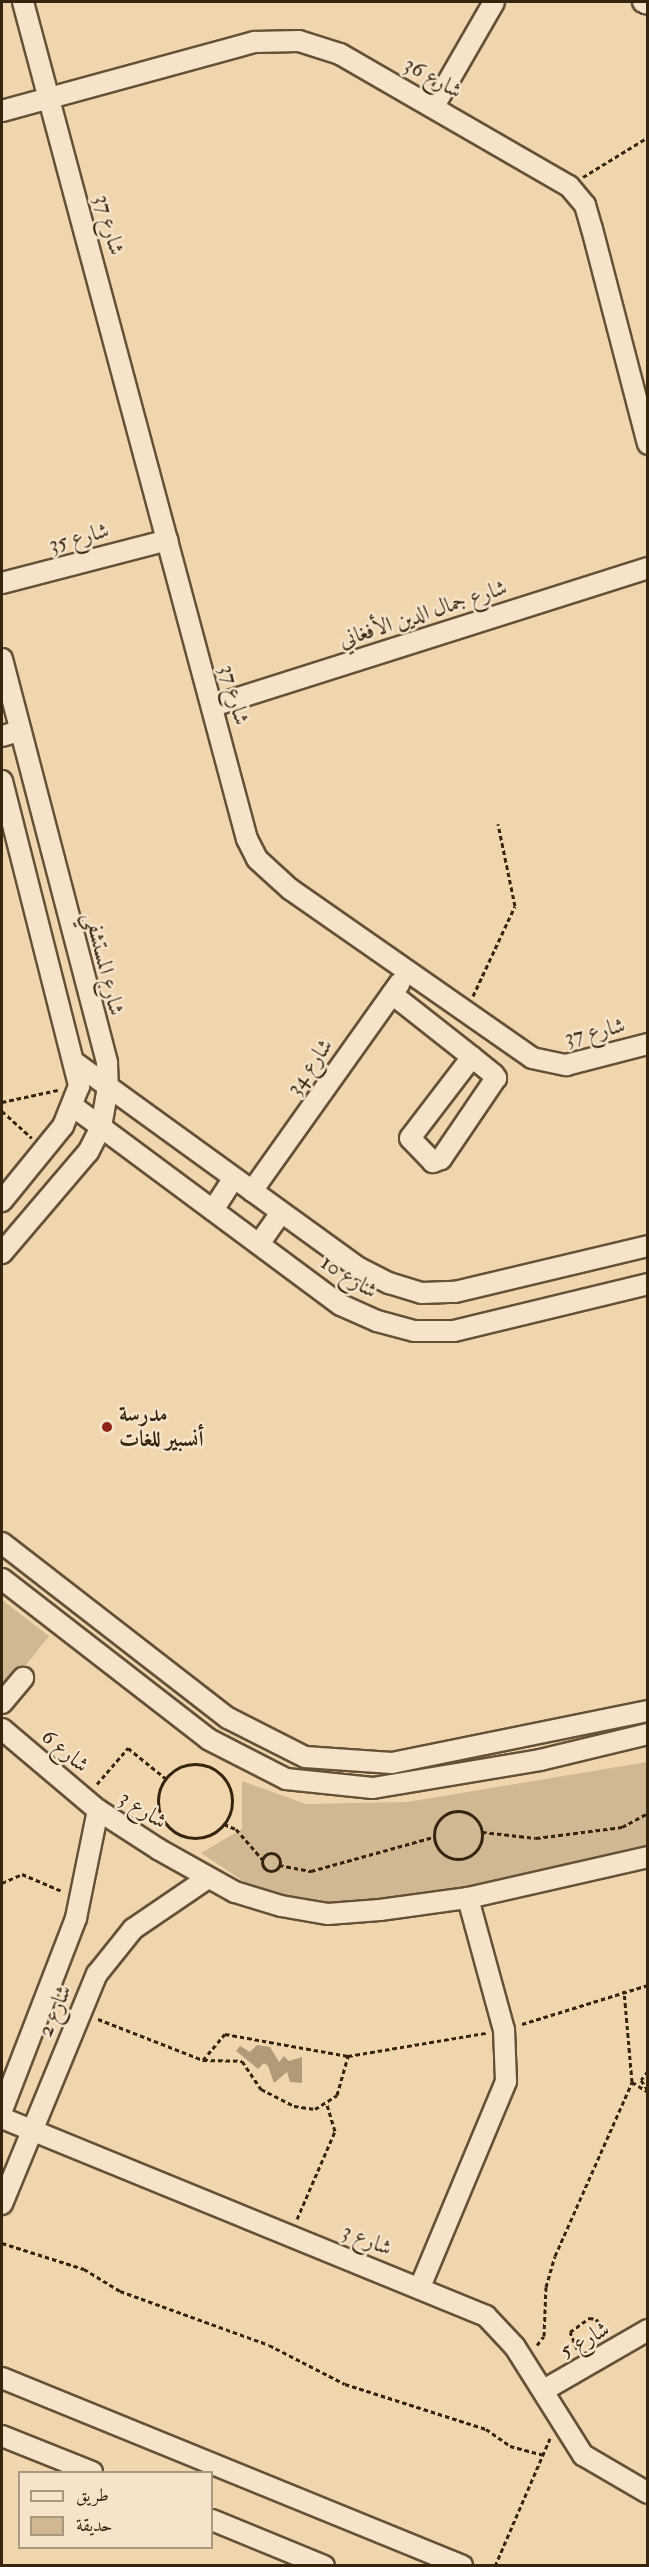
<!DOCTYPE html>
<meta charset="utf-8">
<style>
body{margin:0}
#map{position:relative;width:649px;height:2567px;overflow:hidden;background:#efd6ad;font-family:"IM FELL Double Pica",Amiri,serif}
div>[style]{position:absolute}
.green>*{inset:0;background:#cfb892}
.water>*{inset:0;background:#b09a77}
.path>*{height:3px;margin-top:-1.5px;transform-origin:0;background:repeating-linear-gradient(90deg,#35250e 0 4.5px,transparent 0 7.5px)}
.path>.ring{margin:-1.5px;padding:0;box-sizing:content-box;background:none;border:3px solid #35250e;border-radius:50%}
.roads{filter:drop-shadow(2px 0 #645136) drop-shadow(-2px 0 #645136) drop-shadow(0 2px #645136) drop-shadow(0 -2px #645136)}
.minor>*{height:20px;margin:-10px;padding:0 10px;transform-origin:10px;border-radius:10px;background:#f5e4ca}
.dots>*{width:16px;height:16px;translate:-50% -50%;box-sizing:border-box;border:3px solid #f5e4ca;border-radius:50%}
span{translate:-50% -50%;white-space:nowrap;text-align:center;line-height:1.15;-webkit-text-stroke:5px #f5e4ca;paint-order:stroke}
.street-label{font-size:22px;color:#35250e}
.poi-label{font-size:22px;color:#35250e;font-weight:700}
.left{translate:0 -50%;text-align:left}
.frame{position:absolute;inset:0;border:3px solid #35250e;pointer-events:none}
.legend{position:absolute;left:18px;top:2471px;width:195px;height:78px;box-sizing:border-box;background:#f5e4ca;border:2px solid #a8987f;margin:0;padding:8px 10px;list-style:none;font-size:18px;color:#35250e}
.legend li{display:flex;align-items:center;gap:12px;height:30px}
.legend b{width:30px;border:2px solid #a8987f}
</style>
<div id="map">
<div class="green">
<i style="clip-path:polygon(2px 1600px,49px 1636px,2px 1695px)"></i>
<i style="clip-path:polygon(647px 1762px,647px 1857px,380px 1910px,281px 1906px,201px 1853px,242px 1829px,242px 1781px,306px 1804px,407px 1802px)"></i>
</div>
<div class="water">
<i style="clip-path:polygon(257px 2045px,270px 2047px,279px 2062px,284px 2056px,289px 2061px,302px 2057px,302px 2083px,290px 2082px,287px 2072px,274px 2083px,268px 2066px,264px 2063px,258px 2069px,236px 2051px,240px 2046px,250px 2052px)"></i>
</div>
<div class="path">
<i style="left:583px;top:177px;width:76px;rotate:-31.6deg"></i>
<i style="left:473px;top:996px;width:99px;rotate:-65deg"></i>
<i style="left:515px;top:906px;width:84px;rotate:-101.7deg"></i>
<i style="left:2px;top:1102px;width:57px;rotate:-12.1deg"></i>
<i style="left:2px;top:1111px;width:40px;rotate:42deg"></i>
<i class="ring" style="left:158px;top:1764px;width:71px;height:71px"></i>
<i style="left:97px;top:1784px;width:48px;rotate:-49.3deg"></i>
<i style="left:128px;top:1748px;width:48px;rotate:39deg"></i>
<i class="ring" style="left:434px;top:1811px;width:45px;height:45px"></i>
<i style="left:224px;top:1824px;width:13px;rotate:23deg"></i>
<i style="left:236px;top:1829px;width:40px;rotate:49deg"></i>
<i style="left:482px;top:1832px;width:54px;rotate:6.3deg"></i>
<i style="left:536px;top:1838px;width:87px;rotate:-7.3deg"></i>
<i style="left:622px;top:1827px;width:30px;rotate:-28deg"></i>
<i class="ring" style="left:262px;top:1853px;width:15px;height:15px"></i>
<i style="left:279px;top:1865px;width:33px;rotate:11deg"></i>
<i style="left:311px;top:1871px;width:128px;rotate:-15.5deg"></i>
<i style="left:2px;top:1883px;width:22px;rotate:-24deg"></i>
<i style="left:22px;top:1874px;width:43px;rotate:23deg"></i>
<i style="left:98px;top:2019px;width:113px;rotate:21.3deg"></i>
<i style="left:203px;top:2060px;width:34px;rotate:-50deg"></i>
<i style="left:225px;top:2034px;width:125px;rotate:10.1deg"></i>
<i style="left:348px;top:2056px;width:140px;rotate:-9.5deg"></i>
<i style="left:648px;top:2021px;width:2px;rotate:90deg"></i>
<i style="left:522px;top:2024px;width:132px;rotate:-17.2deg"></i>
<i style="left:648px;top:2031px;width:10px;rotate:90deg"></i>
<i style="left:203px;top:2060px;width:39px;rotate:1deg"></i>
<i style="left:242px;top:2061px;width:34px;rotate:56deg"></i>
<i style="left:261px;top:2089px;width:37px;rotate:27deg"></i>
<i style="left:294px;top:2106px;width:21px;rotate:8deg"></i>
<i style="left:315px;top:2109px;width:26px;rotate:-32deg"></i>
<i style="left:337px;top:2095px;width:41px;rotate:-74.2deg"></i>
<i style="left:648px;top:2071px;width:11px;rotate:128deg"></i>
<i style="left:641px;top:2080px;width:12px;rotate:55deg"></i>
<i style="left:632px;top:2082px;width:19px;rotate:32deg"></i>
<i style="left:297px;top:2219px;width:96px;rotate:-66.6deg"></i>
<i style="left:335px;top:2131px;width:28px;rotate:-107deg"></i>
<i style="left:2px;top:2243px;width:86px;rotate:17.6deg"></i>
<i style="left:84px;top:2269px;width:42px;rotate:31.4deg"></i>
<i style="left:120px;top:2291px;width:158px;rotate:19.9deg"></i>
<i style="left:269px;top:2345px;width:85px;rotate:27.2deg"></i>
<i style="left:345px;top:2384px;width:148px;rotate:17.7deg"></i>
<i style="left:486px;top:2429px;width:29px;rotate:35deg"></i>
<i style="left:510px;top:2446px;width:34px;rotate:15deg"></i>
<i style="left:537px;top:2345px;width:11px;rotate:-52deg"></i>
<i style="left:544px;top:2336px;width:49px;rotate:-87.7deg"></i>
<i style="left:546px;top:2287px;width:32px;rotate:-74deg"></i>
<i style="left:555px;top:2256px;width:190px;rotate:-66.1deg"></i>
<i style="left:632px;top:2082px;width:92px;rotate:-95deg"></i>
<i style="left:577px;top:2349px;width:18px;rotate:-112deg"></i>
<i style="left:570px;top:2332px;width:24px;rotate:-36deg"></i>
<i style="left:589px;top:2318px;width:7px;rotate:8deg"></i>
<i style="left:596px;top:2319px;width:18px;rotate:52deg"></i>
<i style="left:495px;top:2566px;width:139px;rotate:-66.7deg"></i>
</div>
<div class="roads">
<div class="minor">
<i style="left:23px;top:2px;width:866px;rotate:75.02deg"></i>
<i style="left:247px;top:839px;width:22px;rotate:63deg"></i>
<i style="left:257px;top:859px;width:45px;rotate:42.3deg"></i>
<i style="left:290px;top:889px;width:295px;rotate:34.9deg"></i>
<i style="left:532px;top:1058px;width:35px;rotate:12deg"></i>
<i style="left:566px;top:1065px;width:85px;rotate:-14.4deg"></i>
<i style="left:643px;top:2px;width:5px;rotate:22deg"></i>
<i style="left:434px;top:106px;width:120px;rotate:-60deg"></i>
<i style="left:2px;top:111px;width:262px;rotate:-15.3deg"></i>
<i style="left:255px;top:42px;width:44px;rotate:-1.3deg"></i>
<i style="left:299px;top:41px;width:43px;rotate:17.6deg"></i>
<i style="left:340px;top:54px;width:264px;rotate:30deg"></i>
<i style="left:569px;top:186px;width:25px;rotate:50deg"></i>
<i style="left:585px;top:205px;width:25px;rotate:74deg"></i>
<i style="left:592px;top:229px;width:222px;rotate:75.4deg"></i>
<i style="left:2px;top:583px;width:171px;rotate:-14.5deg"></i>
<i style="left:2px;top:659px;width:417px;rotate:75.4deg"></i>
<i style="left:107px;top:1063px;width:24px;rotate:88deg"></i>
<i style="left:108px;top:1087px;width:41px;rotate:99.9deg"></i>
<i style="left:101px;top:1127px;width:28px;rotate:117deg"></i>
<i style="left:88px;top:1152px;width:133px;rotate:130.4deg"></i>
<i style="left:213px;top:706px;width:456px;rotate:-17.6deg"></i>
<i style="left:2px;top:736px;width:19px;rotate:-16deg"></i>
<i style="left:2px;top:781px;width:315px;rotate:75.8deg"></i>
<i style="left:79px;top:1086px;width:43px;rotate:111.8deg"></i>
<i style="left:63px;top:1126px;width:97px;rotate:129.1deg"></i>
<i style="left:392px;top:994px;width:102px;rotate:38.2deg"></i>
<i style="left:472px;top:1057px;width:28px;rotate:39deg"></i>
<i style="left:494px;top:1075px;width:4px;rotate:56deg"></i>
<i style="left:496px;top:1078px;width:98px;rotate:124.2deg"></i>
<i style="left:441px;top:1159px;width:9px;rotate:159deg"></i>
<i style="left:433px;top:1162px;width:33px;rotate:-134deg"></i>
<i style="left:410px;top:1138px;width:102px;rotate:-52.6deg"></i>
<i style="left:77px;top:1064px;width:348px;rotate:35.9deg"></i>
<i style="left:359px;top:1268px;width:34px;rotate:27deg"></i>
<i style="left:389px;top:1283px;width:34px;rotate:17deg"></i>
<i style="left:422px;top:1293px;width:33px;rotate:-2deg"></i>
<i style="left:455px;top:1292px;width:198px;rotate:-13.4deg"></i>
<i style="left:74px;top:1107px;width:332px;rotate:36.6deg"></i>
<i style="left:341px;top:1305px;width:39px;rotate:24deg"></i>
<i style="left:377px;top:1321px;width:38px;rotate:15deg"></i>
<i style="left:414px;top:1331px;width:40px"></i>
<i style="left:454px;top:1331px;width:200px;rotate:-13.6deg"></i>
<i style="left:252px;top:1191px;width:255px;rotate:-54.6deg"></i>
<i style="left:213px;top:1210px;width:38px;rotate:-57deg"></i>
<i style="left:259px;top:1244px;width:38px;rotate:-55deg"></i>
<i style="left:2px;top:1543px;width:286px;rotate:37.8deg"></i>
<i style="left:228px;top:1718px;width:86px;rotate:26.9deg"></i>
<i style="left:305px;top:1757px;width:87px;rotate:3.9deg"></i>
<i style="left:392px;top:1763px;width:261px;rotate:-11.5deg"></i>
<i style="left:2px;top:1579px;width:261px;rotate:37.8deg"></i>
<i style="left:208px;top:1739px;width:88px;rotate:27.1deg"></i>
<i style="left:286px;top:1779px;width:87px;rotate:5.9deg"></i>
<i style="left:373px;top:1788px;width:169px;rotate:-9.5deg"></i>
<i style="left:540px;top:1760px;width:111px;rotate:-13.5deg"></i>
<i style="left:2px;top:1703px;width:33px;rotate:-50deg"></i>
<i style="left:2px;top:1729px;width:126px;rotate:40.2deg"></i>
<i style="left:98px;top:1810px;width:72px;rotate:33deg"></i>
<i style="left:158px;top:1849px;width:88px;rotate:29.2deg"></i>
<i style="left:235px;top:1892px;width:48px;rotate:16.9deg"></i>
<i style="left:281px;top:1906px;width:48px;rotate:9.7deg"></i>
<i style="left:328px;top:1914px;width:52px;rotate:-4.4deg"></i>
<i style="left:380px;top:1910px;width:89px;rotate:-7.8deg"></i>
<i style="left:468px;top:1898px;width:185px;rotate:-12.8deg"></i>
<i style="left:2px;top:2110px;width:206px;rotate:-68.9deg"></i>
<i style="left:76px;top:1918px;width:110px;rotate:-78.5deg"></i>
<i style="left:2px;top:2118px;width:523px;rotate:22.25deg"></i>
<i style="left:486px;top:2316px;width:42px;rotate:46.9deg"></i>
<i style="left:515px;top:2347px;width:128px;rotate:57.8deg"></i>
<i style="left:583px;top:2455px;width:75px;rotate:30.3deg"></i>
<i style="left:2px;top:2204px;width:249px;rotate:-67.6deg"></i>
<i style="left:97px;top:1974px;width:58px;rotate:-51.3deg"></i>
<i style="left:133px;top:1929px;width:91px;rotate:-34.2deg"></i>
<i style="left:420px;top:2287px;width:223px;rotate:-67.3deg"></i>
<i style="left:506px;top:2081px;width:51px;rotate:-92.2deg"></i>
<i style="left:504px;top:2030px;width:137px;rotate:-105.3deg"></i>
<i style="left:2px;top:2378px;width:497px;rotate:22.2deg"></i>
<i style="left:544px;top:2390px;width:120px;rotate:-30deg"></i>
<i style="left:2px;top:2436px;width:97px;rotate:21.8deg"></i>
<i style="left:212px;top:2520px;width:121px;rotate:22.3deg"></i>
</div>
</div>
<div class="dots">
<i style="left:107px;top:1427px;background:#8f2418"></i>
</div>
<div class="street-label">
<span style="left:433px;top:78px;rotate:29deg">شارع 36</span>
<span style="left:109px;top:225px;rotate:75deg">شارع 37</span>
<span style="left:79px;top:538px;rotate:-15deg">شارع 35</span>
<span style="left:423px;top:614px;rotate:-18deg">شارع جمال الدين الأفغاني</span>
<span style="left:234px;top:695px;rotate:75deg">شارع 37</span>
<span style="left:104px;top:964px;rotate:76deg">شارع المستشفي</span>
<span style="left:595px;top:1032px;rotate:-13deg">شارع 37</span>
<span style="left:310px;top:1067px;rotate:-55deg">شارع 34</span>
<span style="left:349px;top:1277px;rotate:32deg">شارع 10</span>
<span style="left:65px;top:1751px;rotate:40deg">شارع 6</span>
<span style="left:143px;top:1810px;rotate:33deg">شارع 3</span>
<span style="left:55px;top:2011px;rotate:-67deg">شارع 2</span>
<span style="left:367px;top:2240px;rotate:22deg">شارع 3</span>
<span style="left:585px;top:2340px;rotate:-29deg">شارع 5</span>
</div>
<div class="poi-label">
<span class="left" style="left:119px;top:1427px">مدرسة<br>أنسبير للغات</span>
</div>
<div class="frame"></div>
<ul class="legend">
<li><b style="height:8px;background:#f5e4ca"></b>طريق</li>
<li><b style="height:16px;background:#cfb892"></b>حديقة</li>
</ul>
</div>
